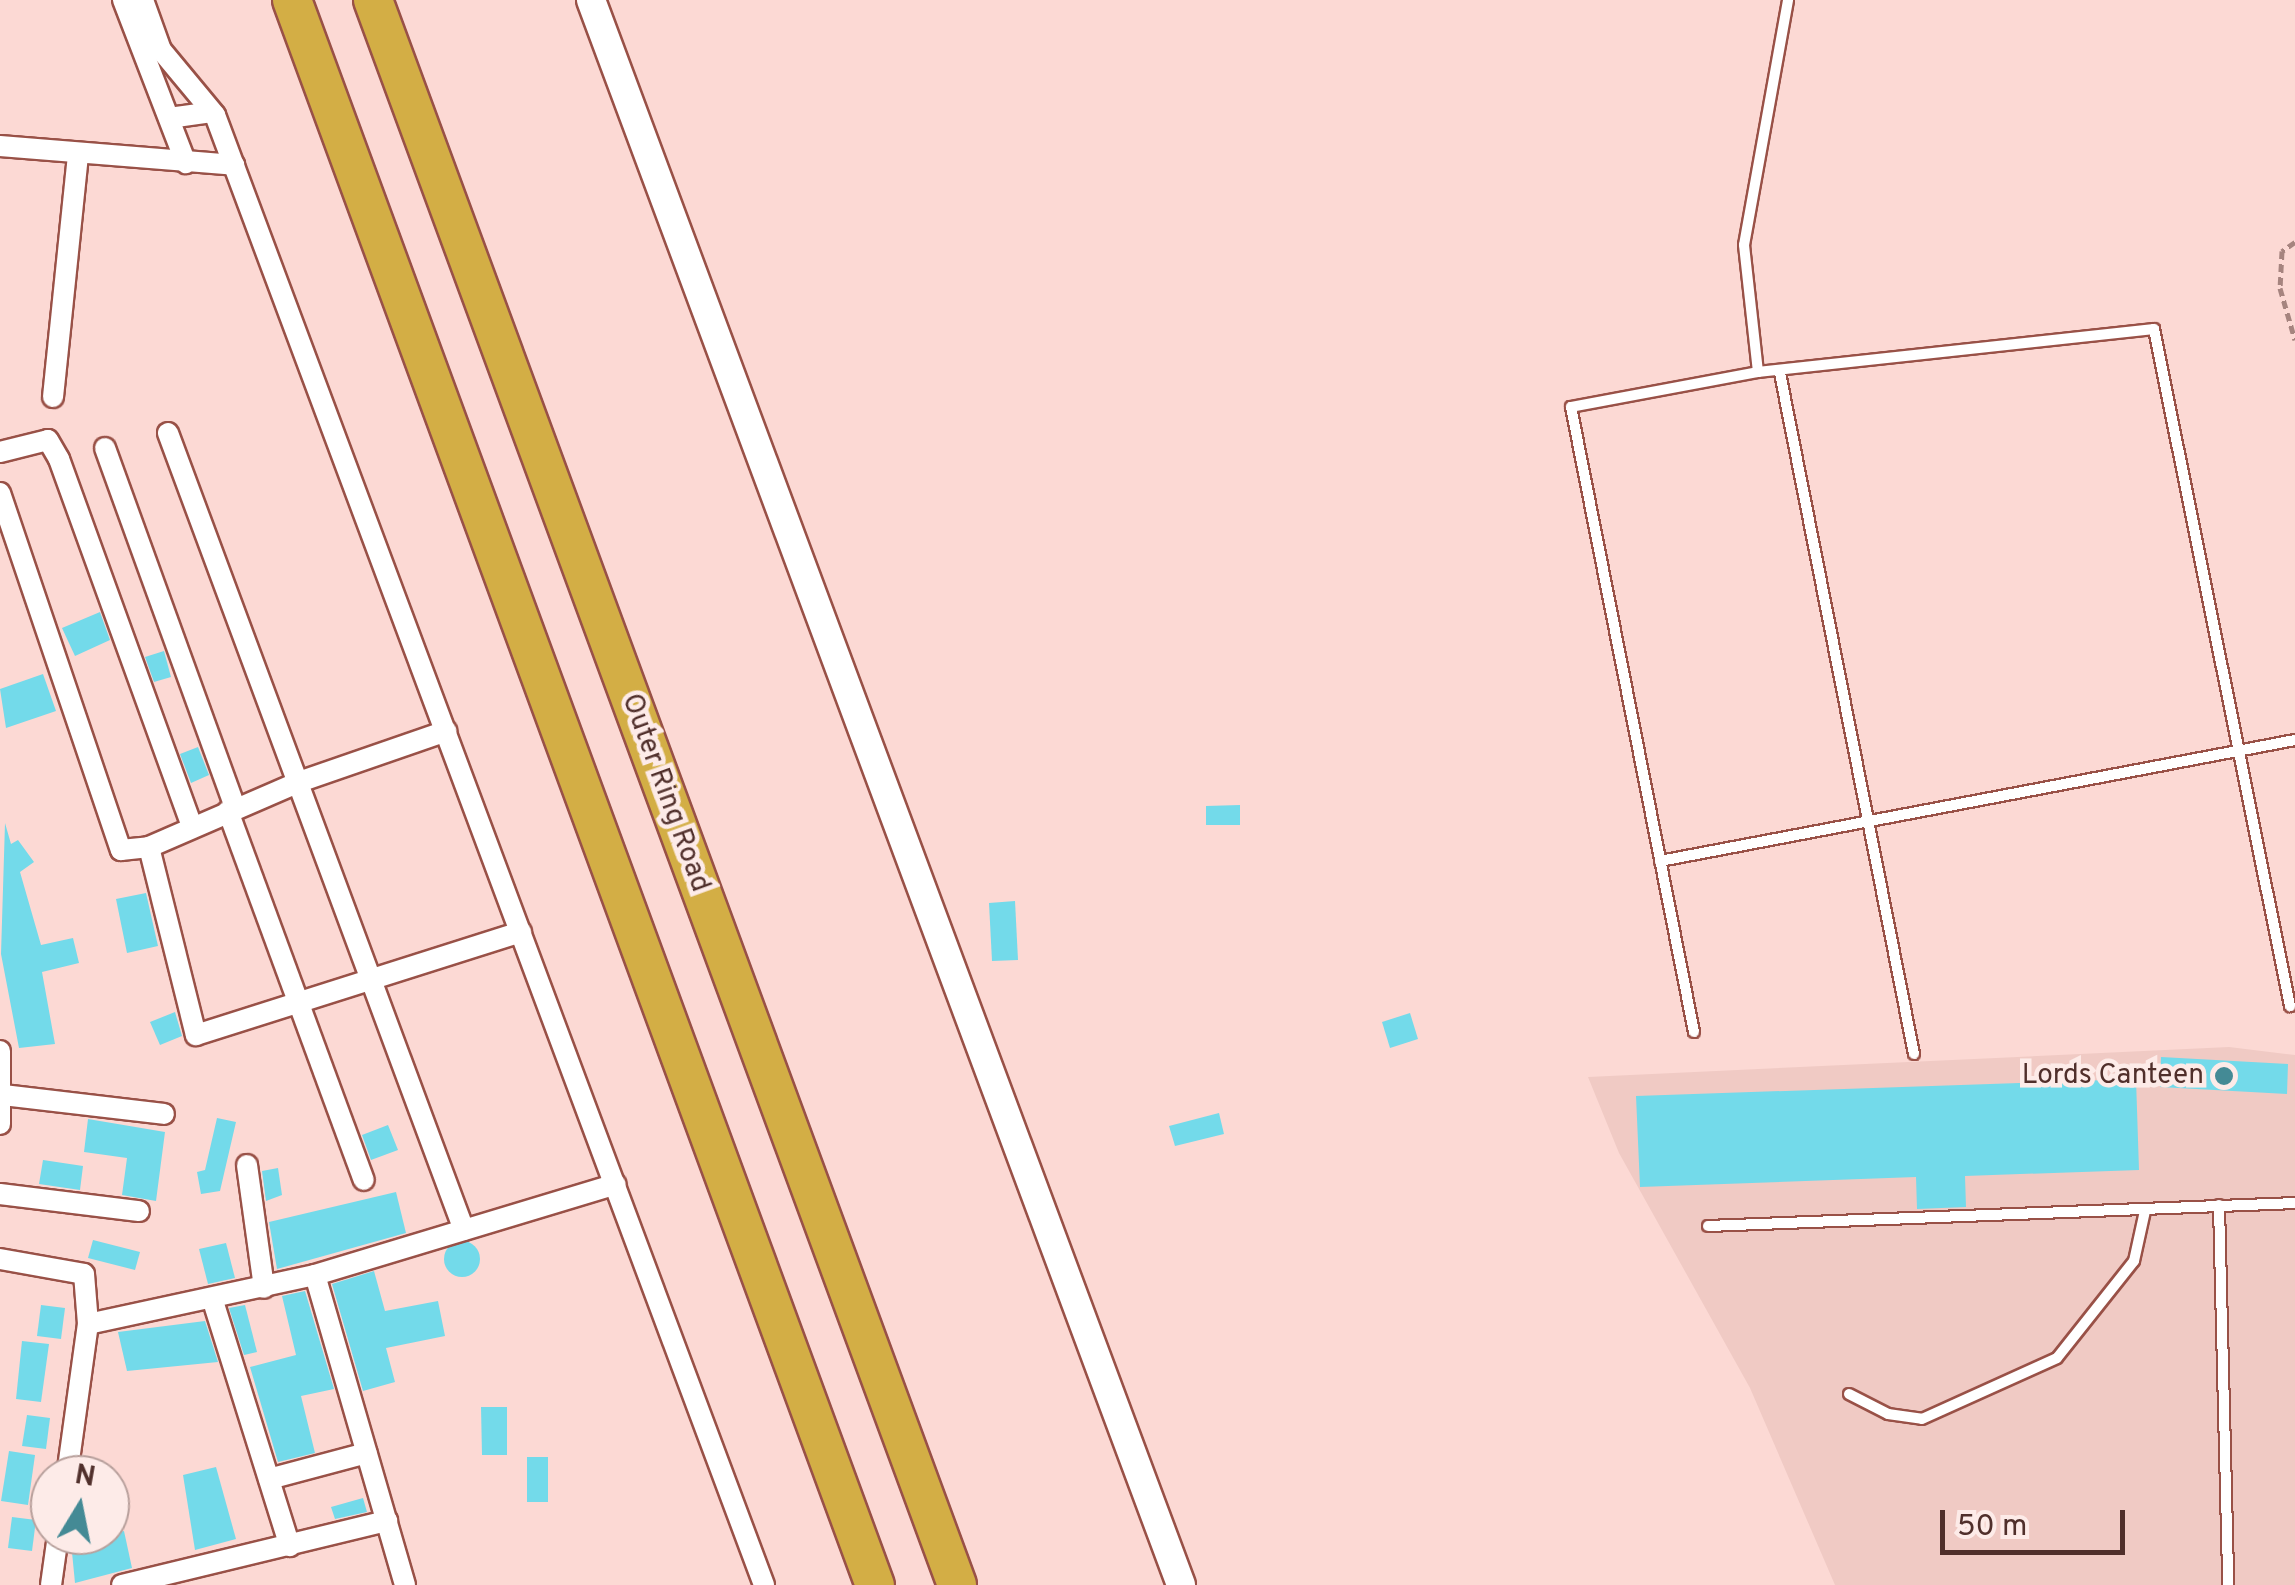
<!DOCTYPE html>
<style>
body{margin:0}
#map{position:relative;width:2295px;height:1585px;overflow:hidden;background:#fcd9d4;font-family:Overpass,sans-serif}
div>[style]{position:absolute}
.built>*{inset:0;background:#f0cac4}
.building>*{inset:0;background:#73daea}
.round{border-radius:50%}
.path>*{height:5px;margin-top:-2.5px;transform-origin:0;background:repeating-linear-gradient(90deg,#a6847f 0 8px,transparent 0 13px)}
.roads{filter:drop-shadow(2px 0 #995147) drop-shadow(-2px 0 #995147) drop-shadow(0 2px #995147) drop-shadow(0 -2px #995147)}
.service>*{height:10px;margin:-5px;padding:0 5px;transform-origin:5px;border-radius:5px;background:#fff}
.minor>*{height:20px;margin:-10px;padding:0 10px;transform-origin:10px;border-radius:10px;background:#fff}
.secondary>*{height:28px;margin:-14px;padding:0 14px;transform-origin:14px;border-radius:14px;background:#fff}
.motorway>*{height:38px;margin:-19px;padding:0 19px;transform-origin:19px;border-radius:19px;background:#d3ae45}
.dots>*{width:28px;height:28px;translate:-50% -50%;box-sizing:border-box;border:5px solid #fdebe8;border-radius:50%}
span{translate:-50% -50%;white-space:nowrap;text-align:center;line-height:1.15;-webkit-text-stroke:9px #fdebe8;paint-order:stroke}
.street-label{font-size:28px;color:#502f2b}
.poi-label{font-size:28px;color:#502f2b}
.right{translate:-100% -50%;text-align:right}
.north{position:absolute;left:30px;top:1455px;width:100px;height:100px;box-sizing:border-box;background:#fdebe8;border:2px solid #b8a09c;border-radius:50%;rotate:10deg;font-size:28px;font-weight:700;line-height:40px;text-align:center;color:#502f2b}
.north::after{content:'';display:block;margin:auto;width:35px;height:45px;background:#448a95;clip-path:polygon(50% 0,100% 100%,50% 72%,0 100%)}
.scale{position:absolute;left:1940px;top:1510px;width:185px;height:45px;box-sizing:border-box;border:5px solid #502f2b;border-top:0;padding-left:12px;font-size:30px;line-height:35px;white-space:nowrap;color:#502f2b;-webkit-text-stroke:8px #fdebe8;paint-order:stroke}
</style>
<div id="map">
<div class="built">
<i style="clip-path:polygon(2229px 1047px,2295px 1055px,2295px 1585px,1835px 1585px,1750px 1388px,1619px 1153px,1588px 1077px)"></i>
</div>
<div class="building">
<i style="clip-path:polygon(100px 612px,110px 640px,75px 656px,62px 628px)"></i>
<i style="clip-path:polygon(164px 651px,171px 677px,154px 682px,145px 657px)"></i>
<i style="clip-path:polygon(43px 674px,56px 711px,6px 728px,0 689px)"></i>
<i style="clip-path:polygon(198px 747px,209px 775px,191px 783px,180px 754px)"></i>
<i style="clip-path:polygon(1240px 805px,1240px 825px,1206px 825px,1206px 806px)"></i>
<i style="clip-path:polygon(5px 823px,11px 844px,18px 840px,34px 862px,20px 872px,41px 945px,73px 938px,79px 963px,42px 972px,55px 1044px,19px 1048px,1px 954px)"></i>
<i style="clip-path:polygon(146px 893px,158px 946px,127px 953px,116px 899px)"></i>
<i style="clip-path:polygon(1015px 901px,1018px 960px,992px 961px,989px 903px)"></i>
<i style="clip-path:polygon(175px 1012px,182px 1036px,160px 1045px,150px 1022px)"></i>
<i style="clip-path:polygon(1410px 1013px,1418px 1039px,1390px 1048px,1382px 1022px)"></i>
<i style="clip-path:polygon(2161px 1057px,2288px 1064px,2287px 1094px,2160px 1087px)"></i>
<i style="clip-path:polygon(2136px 1079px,2139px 1170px,1965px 1176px,1966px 1207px,1917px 1209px,1916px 1177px,1640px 1187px,1636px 1096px)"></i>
<i style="clip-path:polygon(1219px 1113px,1224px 1134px,1175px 1146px,1169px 1126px)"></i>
<i style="clip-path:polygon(217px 1118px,236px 1122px,220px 1191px,201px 1194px,197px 1172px,205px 1170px)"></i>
<i style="clip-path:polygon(88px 1119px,165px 1132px,156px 1201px,122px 1195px,127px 1158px,84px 1152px)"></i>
<i style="clip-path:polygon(388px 1125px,398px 1150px,371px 1160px,362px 1135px)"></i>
<i style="clip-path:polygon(43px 1160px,83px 1166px,80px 1190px,39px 1184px)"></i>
<i style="clip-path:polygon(278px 1168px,282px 1195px,266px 1201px,262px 1171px)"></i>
<i style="clip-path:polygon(396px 1192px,406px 1233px,277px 1269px,269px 1222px)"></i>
<i style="clip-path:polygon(93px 1240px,140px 1252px,135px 1270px,88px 1258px)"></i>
<i class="round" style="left:444px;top:1241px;width:36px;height:36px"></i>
<i style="clip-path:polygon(226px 1243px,235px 1278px,208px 1284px,199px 1249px)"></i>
<i style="clip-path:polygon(374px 1271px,385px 1311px,438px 1301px,445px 1336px,386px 1348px,395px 1382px,363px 1391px,332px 1284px)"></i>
<i style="clip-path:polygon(305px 1291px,334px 1389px,301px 1396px,315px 1453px,278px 1462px,250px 1367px,296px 1355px,282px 1296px)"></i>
<i style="clip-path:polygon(41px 1305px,65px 1308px,61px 1339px,37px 1336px)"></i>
<i style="clip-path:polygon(245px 1305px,257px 1352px,244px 1355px,229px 1308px)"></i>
<i style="clip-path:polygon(205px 1321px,218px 1362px,127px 1371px,118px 1332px)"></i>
<i style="clip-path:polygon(22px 1341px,49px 1344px,41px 1402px,16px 1399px)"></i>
<i style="clip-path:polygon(481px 1407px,507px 1407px,507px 1455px,482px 1455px)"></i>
<i style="clip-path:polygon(27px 1415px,50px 1418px,46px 1449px,22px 1446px)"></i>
<i style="clip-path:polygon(9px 1451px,35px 1455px,28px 1505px,1px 1501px)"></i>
<i style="clip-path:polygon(527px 1457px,548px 1457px,548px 1502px,527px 1502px)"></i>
<i style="clip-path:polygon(216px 1467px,236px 1539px,195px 1550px,183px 1475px)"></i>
<i style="clip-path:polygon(363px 1498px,367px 1512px,335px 1519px,331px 1507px)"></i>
<i style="clip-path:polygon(12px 1517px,36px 1520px,32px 1551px,8px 1548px)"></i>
<i style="clip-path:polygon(124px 1531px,132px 1568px,75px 1583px,71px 1542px)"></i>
</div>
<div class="path">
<i style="left:2295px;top:242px;width:16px;rotate:145deg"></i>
<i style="left:2282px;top:251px;width:37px;rotate:93deg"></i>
<i style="left:2280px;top:288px;width:54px;rotate:73.9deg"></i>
</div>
<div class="roads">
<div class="service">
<i style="left:1758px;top:372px;width:128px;rotate:-96.3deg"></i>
<i style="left:1744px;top:245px;width:249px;rotate:-79.8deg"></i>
<i style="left:1780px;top:373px;width:694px;rotate:78.87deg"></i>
<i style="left:1660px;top:861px;width:646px;rotate:-10.79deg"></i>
<i style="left:1694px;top:1032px;width:637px;rotate:-101.13deg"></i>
<i style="left:1571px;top:407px;width:190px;rotate:-10.6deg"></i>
<i style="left:1758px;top:372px;width:398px;rotate:-6.2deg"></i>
<i style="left:2154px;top:329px;width:691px;rotate:78.64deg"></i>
<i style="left:2219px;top:1205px;width:380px;rotate:88.6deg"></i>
<i style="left:1708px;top:1226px;width:587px;rotate:-2.24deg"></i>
<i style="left:1849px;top:1394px;width:44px;rotate:27.1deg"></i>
<i style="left:1888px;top:1414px;width:34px;rotate:8deg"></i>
<i style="left:1922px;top:1419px;width:148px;rotate:-24.3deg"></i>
<i style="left:2057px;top:1358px;width:124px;rotate:-51.6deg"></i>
<i style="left:2134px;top:1261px;width:51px;rotate:-77.6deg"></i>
</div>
<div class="minor">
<i style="left:123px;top:0;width:175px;rotate:68.9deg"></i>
<i style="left:143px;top:0;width:53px;rotate:70.2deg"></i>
<i style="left:161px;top:50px;width:85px;rotate:50.3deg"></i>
<i style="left:215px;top:115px;width:1569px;rotate:69.52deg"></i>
<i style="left:169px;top:118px;width:43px;rotate:-7.9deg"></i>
<i style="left:0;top:146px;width:235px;rotate:4.6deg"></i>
<i style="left:53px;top:397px;width:244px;rotate:-84.1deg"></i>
<i style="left:168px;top:433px;width:850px;rotate:69.63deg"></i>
<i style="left:105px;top:448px;width:382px;rotate:70.1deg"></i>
<i style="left:0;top:452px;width:49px;rotate:-14deg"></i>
<i style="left:48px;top:440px;width:22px;rotate:60deg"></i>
<i style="left:59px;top:459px;width:391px;rotate:70.1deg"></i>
<i style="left:0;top:493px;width:377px;rotate:71.3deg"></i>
<i style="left:121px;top:850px;width:28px;rotate:-6deg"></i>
<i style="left:149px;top:847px;width:163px;rotate:-23.4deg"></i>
<i style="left:299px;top:782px;width:156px;rotate:-19.1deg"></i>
<i style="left:228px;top:811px;width:393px;rotate:69.8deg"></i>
<i style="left:149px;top:847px;width:194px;rotate:76deg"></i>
<i style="left:196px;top:1035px;width:341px;rotate:-17.6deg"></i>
<i style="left:0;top:1051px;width:73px;rotate:90deg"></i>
<i style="left:3px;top:1095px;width:162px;rotate:6.7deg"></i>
<i style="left:247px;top:1165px;width:124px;rotate:82.1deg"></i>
<i style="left:0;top:1194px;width:140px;rotate:7deg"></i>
<i style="left:0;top:1259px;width:85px;rotate:10.1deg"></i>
<i style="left:84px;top:1274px;width:50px;rotate:85.4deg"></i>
<i style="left:88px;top:1324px;width:232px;rotate:-12.2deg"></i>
<i style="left:315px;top:1275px;width:314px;rotate:-16.8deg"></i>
<i style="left:315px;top:1275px;width:323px;rotate:73.8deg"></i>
<i style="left:213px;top:1301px;width:257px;rotate:72.6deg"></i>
<i style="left:67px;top:1475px;width:152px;rotate:-82.1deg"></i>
<i style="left:269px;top:1479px;width:101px;rotate:-14.9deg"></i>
<i style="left:51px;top:1585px;width:50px;rotate:-82deg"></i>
<i style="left:122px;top:1585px;width:273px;rotate:-13.6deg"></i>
</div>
<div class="secondary">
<i style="left:591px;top:0;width:1691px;rotate:69.58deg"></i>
</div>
<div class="motorway">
<i style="left:292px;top:0;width:1689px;rotate:69.81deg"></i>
<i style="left:373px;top:0;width:1689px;rotate:69.77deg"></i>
</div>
</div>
<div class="dots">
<i style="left:2224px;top:1076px;background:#448a95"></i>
</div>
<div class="street-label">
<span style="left:665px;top:793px;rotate:70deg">Outer Ring Road</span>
</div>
<div class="poi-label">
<span class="right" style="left:2204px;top:1076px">Lords Canteen</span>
</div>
<div class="north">N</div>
<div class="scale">50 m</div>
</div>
